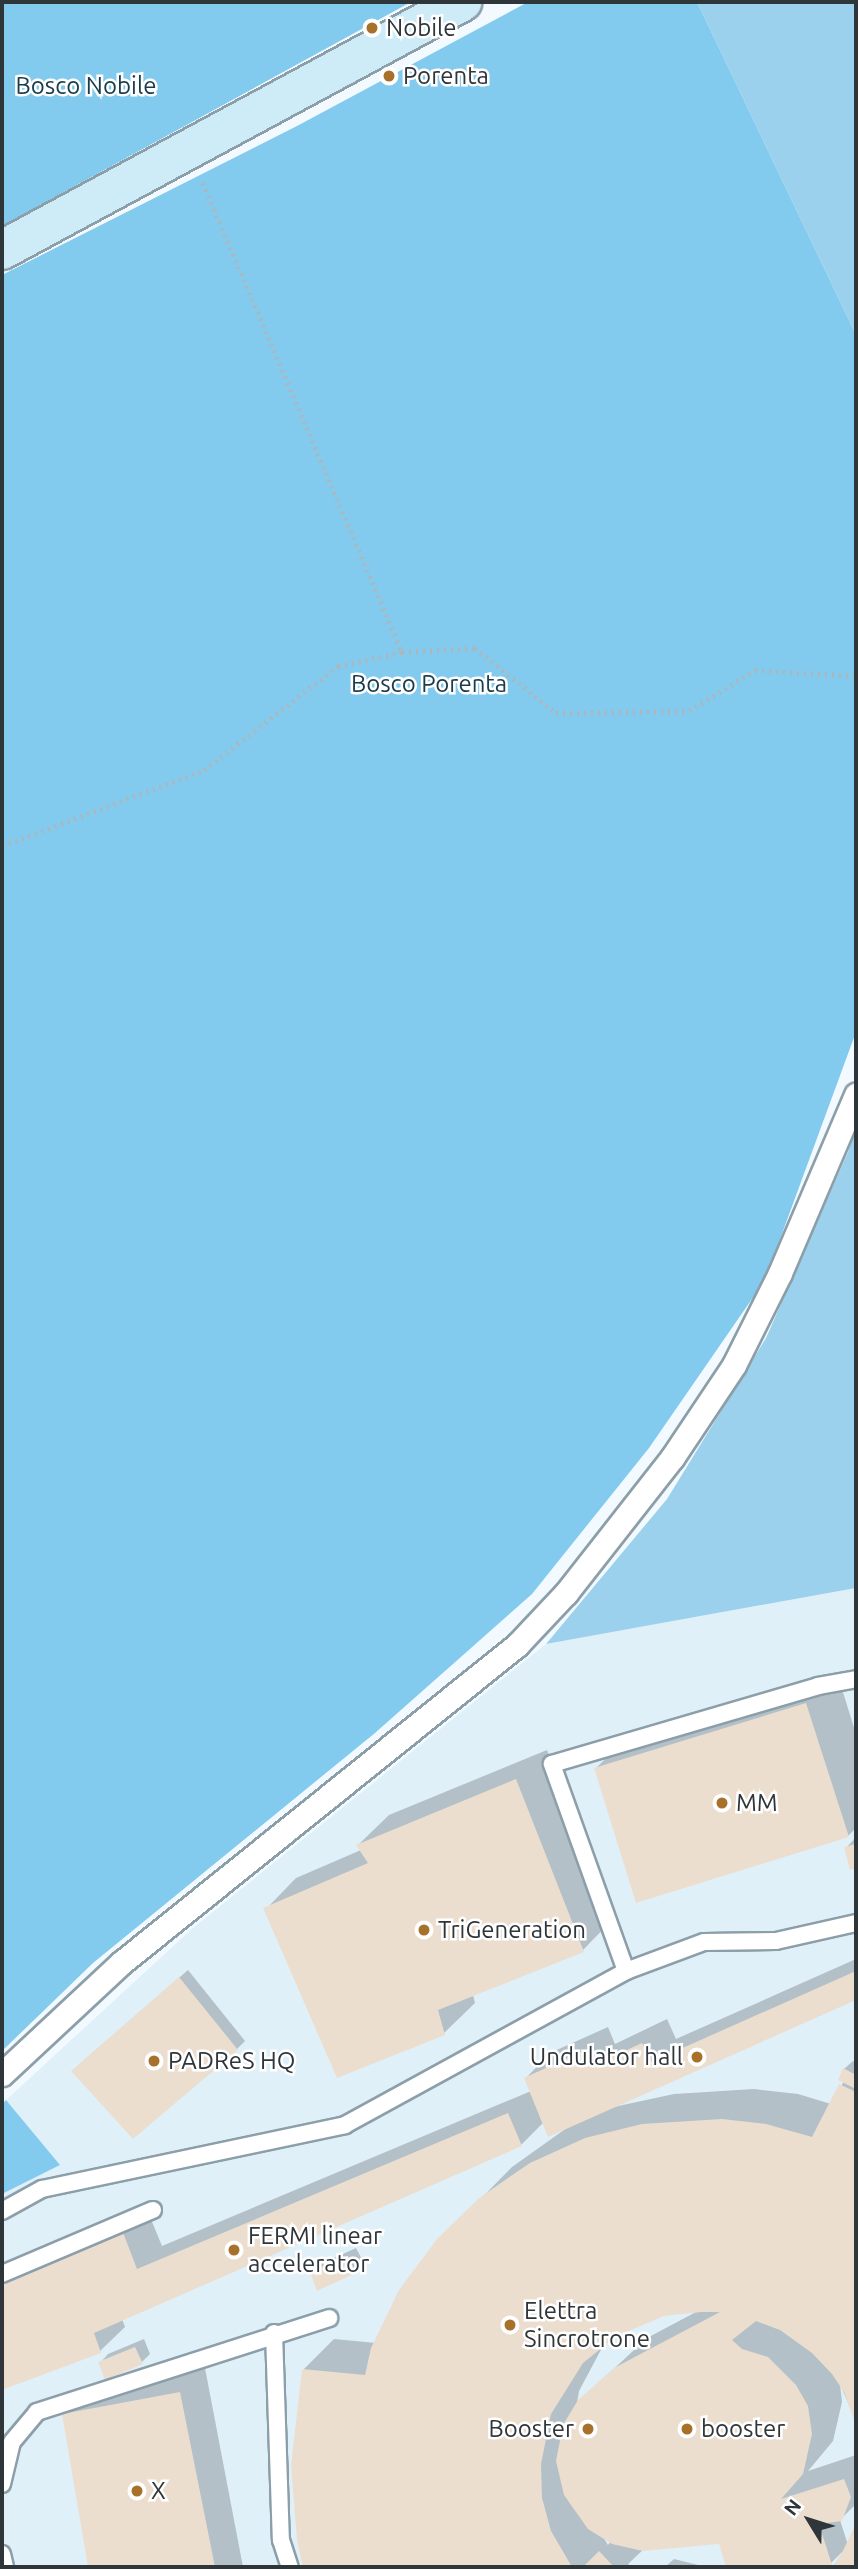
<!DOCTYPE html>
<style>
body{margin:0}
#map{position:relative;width:858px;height:2569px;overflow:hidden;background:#f2faff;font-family:Ubuntu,sans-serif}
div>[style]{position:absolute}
.built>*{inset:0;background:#e0f0f9}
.green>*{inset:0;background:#9cd1ed}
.forest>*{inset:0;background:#82caee}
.shadow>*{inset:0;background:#0003}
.building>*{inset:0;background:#ecdecf}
.path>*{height:4.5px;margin-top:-2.25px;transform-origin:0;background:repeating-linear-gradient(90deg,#aeb6ba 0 2px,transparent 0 7px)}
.roads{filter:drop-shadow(2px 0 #8c9fa9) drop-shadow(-2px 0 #8c9fa9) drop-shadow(0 2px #8c9fa9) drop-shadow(0 -2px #8c9fa9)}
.service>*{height:16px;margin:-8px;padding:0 8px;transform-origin:8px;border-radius:8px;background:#fff}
.pedestrian>*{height:23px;margin:-11.5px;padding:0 11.5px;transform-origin:11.5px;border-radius:11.5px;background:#fff}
.secondary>*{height:38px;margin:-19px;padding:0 19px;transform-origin:19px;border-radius:19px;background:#ceebf8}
.dots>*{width:19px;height:19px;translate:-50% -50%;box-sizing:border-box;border:4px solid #fff;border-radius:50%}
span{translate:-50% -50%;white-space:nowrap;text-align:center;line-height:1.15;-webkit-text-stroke:5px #fff;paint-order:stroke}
.poi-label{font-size:24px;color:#2f363a}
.left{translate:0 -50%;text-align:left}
.right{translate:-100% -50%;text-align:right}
.park-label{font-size:24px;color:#1a3b4b}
.frame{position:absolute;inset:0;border:4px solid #2f363a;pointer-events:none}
.north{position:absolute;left:774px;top:2485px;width:70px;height:70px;-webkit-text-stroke:5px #fff;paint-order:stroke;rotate:308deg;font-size:19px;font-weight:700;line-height:28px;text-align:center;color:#2f363a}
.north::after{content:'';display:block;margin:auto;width:24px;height:32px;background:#2f363a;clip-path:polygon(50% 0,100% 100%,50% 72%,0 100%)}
</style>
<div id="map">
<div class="built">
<i style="clip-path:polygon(856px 1588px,856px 2567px,2px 2567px,2px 2194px,60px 2165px,6px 2100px,194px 1927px,546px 1644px)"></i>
</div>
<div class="green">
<i style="clip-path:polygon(697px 2px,856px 2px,856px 335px)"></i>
<i style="clip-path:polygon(856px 1126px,856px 1588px,546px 1644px,667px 1499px,766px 1338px,848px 1152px)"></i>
</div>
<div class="forest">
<i style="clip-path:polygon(2px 2px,411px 2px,2px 226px)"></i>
<i style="clip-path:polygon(528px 2px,697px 2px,856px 335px,856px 1032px,765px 1280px,649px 1448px,532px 1594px,375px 1733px,93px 1963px,2px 2051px,2px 275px,297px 126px)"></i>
<i style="clip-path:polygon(6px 2100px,60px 2165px,2px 2194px,2px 2104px)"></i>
</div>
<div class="shadow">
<i style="clip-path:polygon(837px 1673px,856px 1734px,856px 1828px,848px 1836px,596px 1768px,627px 1738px)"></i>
<i style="clip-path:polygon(547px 1750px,613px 1919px,583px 1950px,473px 1995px,475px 2003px,444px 2033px,266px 1909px,296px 1878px,361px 1850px,358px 1845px,389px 1815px)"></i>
<i style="clip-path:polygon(856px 1837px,856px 1866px,851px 1867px,846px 1848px)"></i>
<i style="clip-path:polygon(evenodd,856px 1959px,856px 1998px,609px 2108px,674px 2094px,754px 2089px,798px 2094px,831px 2104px,844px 2081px,844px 2069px,853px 2061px,856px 2063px,856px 2422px,840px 2384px,842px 2402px,833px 2441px,808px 2471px,856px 2455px,856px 2504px,840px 2520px,848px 2545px,856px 2526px,856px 2567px,833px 2567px,844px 2550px,831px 2563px,819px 2567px,728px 2567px,721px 2545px,726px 2540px,644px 2549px,628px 2564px,633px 2567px,305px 2567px,298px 2539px,304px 2369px,334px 2339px,376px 2343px,439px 2241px,512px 2167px,568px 2127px,544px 2122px,521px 2145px,122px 2319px,125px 2327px,100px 2351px,2px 2388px,2px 2269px,146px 2207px,162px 2246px,531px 2091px,526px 2078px,550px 2053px,608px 2027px,615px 2044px,667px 2019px,676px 2039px,856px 1959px,696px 2312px,647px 2338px,577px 2403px,579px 2391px,603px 2346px,630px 2327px,664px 2314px,696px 2312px,856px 1959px,602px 2535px,611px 2541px,608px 2545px,602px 2535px)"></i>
<i style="clip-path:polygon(188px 1970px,245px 2041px,237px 2049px,81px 2063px)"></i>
<i style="clip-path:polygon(356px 2248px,364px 2263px,355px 2272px,312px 2272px,321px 2264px)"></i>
<i style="clip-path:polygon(144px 2339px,150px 2354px,142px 2362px,100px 2363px,108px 2354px)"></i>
<i style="clip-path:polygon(205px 2368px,243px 2567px,91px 2567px,64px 2415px,89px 2390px)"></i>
<i style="clip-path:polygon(674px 2559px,706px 2567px,665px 2567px)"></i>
</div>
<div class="building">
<i style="clip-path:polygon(806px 1703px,849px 1837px,636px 1903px,594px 1768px)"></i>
<i style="clip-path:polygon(516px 1779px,584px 1952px,438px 2010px,445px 2035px,337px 2078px,263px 1908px,368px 1863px,356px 1845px)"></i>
<i style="clip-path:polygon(856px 1844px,856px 1868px,850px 1870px,844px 1847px)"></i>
<i style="clip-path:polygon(856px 1971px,856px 2000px,548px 2137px,524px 2078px,583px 2051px,590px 2067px,642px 2043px,651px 2062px)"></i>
<i style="clip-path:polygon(179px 1977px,238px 2050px,133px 2139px,71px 2071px)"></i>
<i style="clip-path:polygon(843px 2068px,856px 2075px,856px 2089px,838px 2080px)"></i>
<i style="clip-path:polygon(839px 2084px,856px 2092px,856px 2426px,844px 2392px,832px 2374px,812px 2353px,780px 2330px,756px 2321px,732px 2340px,742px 2349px,768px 2357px,796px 2385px,808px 2406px,812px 2434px,803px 2474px,781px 2499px,844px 2479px,851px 2497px,842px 2521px,819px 2524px,832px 2565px,824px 2567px,726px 2567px,719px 2544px,643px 2551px,612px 2544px,588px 2529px,564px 2495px,556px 2461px,563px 2425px,578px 2400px,614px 2368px,720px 2312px,701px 2312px,664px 2316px,615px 2337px,583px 2363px,551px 2414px,541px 2464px,542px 2498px,551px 2531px,572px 2567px,303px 2567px,297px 2540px,291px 2466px,302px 2369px,365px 2375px,371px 2348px,399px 2290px,437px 2239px,479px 2198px,530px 2163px,585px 2138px,642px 2124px,722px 2119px,766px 2124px,812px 2137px)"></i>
<i style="clip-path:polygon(508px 2113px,522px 2146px,94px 2333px,101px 2353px,2px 2390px,2px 2280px,122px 2230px,137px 2269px)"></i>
<i style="clip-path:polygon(348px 2256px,356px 2273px,317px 2291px,310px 2272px)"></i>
<i style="clip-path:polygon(135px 2347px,143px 2364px,105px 2380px,98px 2362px)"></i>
<i style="clip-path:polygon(180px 2392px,215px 2567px,88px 2567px,62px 2414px)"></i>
<i style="clip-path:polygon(856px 2523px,856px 2567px,832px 2567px,842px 2553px)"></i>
<i style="clip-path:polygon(599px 2551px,614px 2567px,583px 2567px)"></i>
</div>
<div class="path">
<i style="left:203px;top:183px;width:509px;rotate:67.01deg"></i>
<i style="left:2px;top:846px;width:216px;rotate:-20.6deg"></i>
<i style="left:204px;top:770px;width:170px;rotate:-37.8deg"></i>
<i style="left:338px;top:666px;width:66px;rotate:-12.3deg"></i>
<i style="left:402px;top:652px;width:73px;rotate:-3.1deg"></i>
<i style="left:475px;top:648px;width:104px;rotate:38.7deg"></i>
<i style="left:556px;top:713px;width:133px;rotate:-0.9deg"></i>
<i style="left:689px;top:711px;width:78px;rotate:-31.8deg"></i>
<i style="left:755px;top:670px;width:101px;rotate:3.4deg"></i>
</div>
<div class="roads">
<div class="service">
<i style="left:626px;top:1971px;width:83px;rotate:-20.4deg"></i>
<i style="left:704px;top:1942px;width:72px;rotate:-0.8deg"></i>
<i style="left:776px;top:1941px;width:82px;rotate:-12.7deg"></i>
<i style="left:2px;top:2211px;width:46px;rotate:-28.8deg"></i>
<i style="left:42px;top:2189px;width:310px;rotate:-11.9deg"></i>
<i style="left:345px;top:2125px;width:320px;rotate:-28.7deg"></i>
<i style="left:626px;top:1971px;width:220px;rotate:-109.7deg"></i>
<i style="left:552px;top:1764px;width:277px;rotate:-16.3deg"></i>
<i style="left:818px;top:1686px;width:39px;rotate:-10deg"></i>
<i style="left:2px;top:2274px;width:164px;rotate:-23deg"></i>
<i style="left:274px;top:2333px;width:207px;rotate:88.1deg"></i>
<i style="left:281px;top:2540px;width:28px;rotate:72deg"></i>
<i style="left:2px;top:2484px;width:43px;rotate:-76.6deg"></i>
<i style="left:12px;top:2442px;width:39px;rotate:-50deg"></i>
<i style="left:37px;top:2412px;width:307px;rotate:-17.8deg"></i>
<i style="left:2px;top:2554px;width:13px;rotate:77deg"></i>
</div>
<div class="pedestrian">
<i style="left:2px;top:2074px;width:163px;rotate:-43deg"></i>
<i style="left:121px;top:1963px;width:508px;rotate:-38.77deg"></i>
<i style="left:517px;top:1645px;width:71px;rotate:-46.7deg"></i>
<i style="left:566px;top:1593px;width:172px;rotate:-51.9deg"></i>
<i style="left:672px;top:1458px;width:112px;rotate:-56.3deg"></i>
<i style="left:734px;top:1365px;width:103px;rotate:-63.4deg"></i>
<i style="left:780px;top:1273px;width:194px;rotate:-66.9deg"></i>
</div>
<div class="secondary">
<i style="left:2px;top:250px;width:523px;rotate:-28.33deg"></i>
</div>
</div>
<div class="dots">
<i style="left:372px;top:28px;background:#a7712b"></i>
<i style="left:389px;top:76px;background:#a7712b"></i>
<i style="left:722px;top:1803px;background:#a7712b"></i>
<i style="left:424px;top:1930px;background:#a7712b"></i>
<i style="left:697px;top:2057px;background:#a7712b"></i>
<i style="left:154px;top:2061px;background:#a7712b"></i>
<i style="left:234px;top:2250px;background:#a7712b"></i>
<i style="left:510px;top:2325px;background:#a7712b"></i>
<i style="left:588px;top:2429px;background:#a7712b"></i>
<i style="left:687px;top:2429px;background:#a7712b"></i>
<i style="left:137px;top:2491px;background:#a7712b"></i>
</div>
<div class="poi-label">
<span class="left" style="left:386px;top:28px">Nobile</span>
<span class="left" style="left:403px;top:76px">Porenta</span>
<span class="left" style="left:736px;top:1803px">MM</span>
<span class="left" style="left:438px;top:1930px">TriGeneration</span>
<span class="right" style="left:683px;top:2057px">Undulator hall</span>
<span class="left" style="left:168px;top:2061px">PADReS HQ</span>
<span class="left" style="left:248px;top:2250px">FERMI linear<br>accelerator</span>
<span class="left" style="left:524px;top:2325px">Elettra<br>Sincrotrone</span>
<span class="right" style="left:574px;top:2429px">Booster</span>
<span class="left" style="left:701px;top:2429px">booster</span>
<span class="left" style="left:151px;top:2491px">X</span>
</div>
<div class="park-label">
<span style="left:86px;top:86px">Bosco Nobile</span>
<span style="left:429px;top:684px">Bosco Porenta</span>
</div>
<div class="frame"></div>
<div class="north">N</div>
</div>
